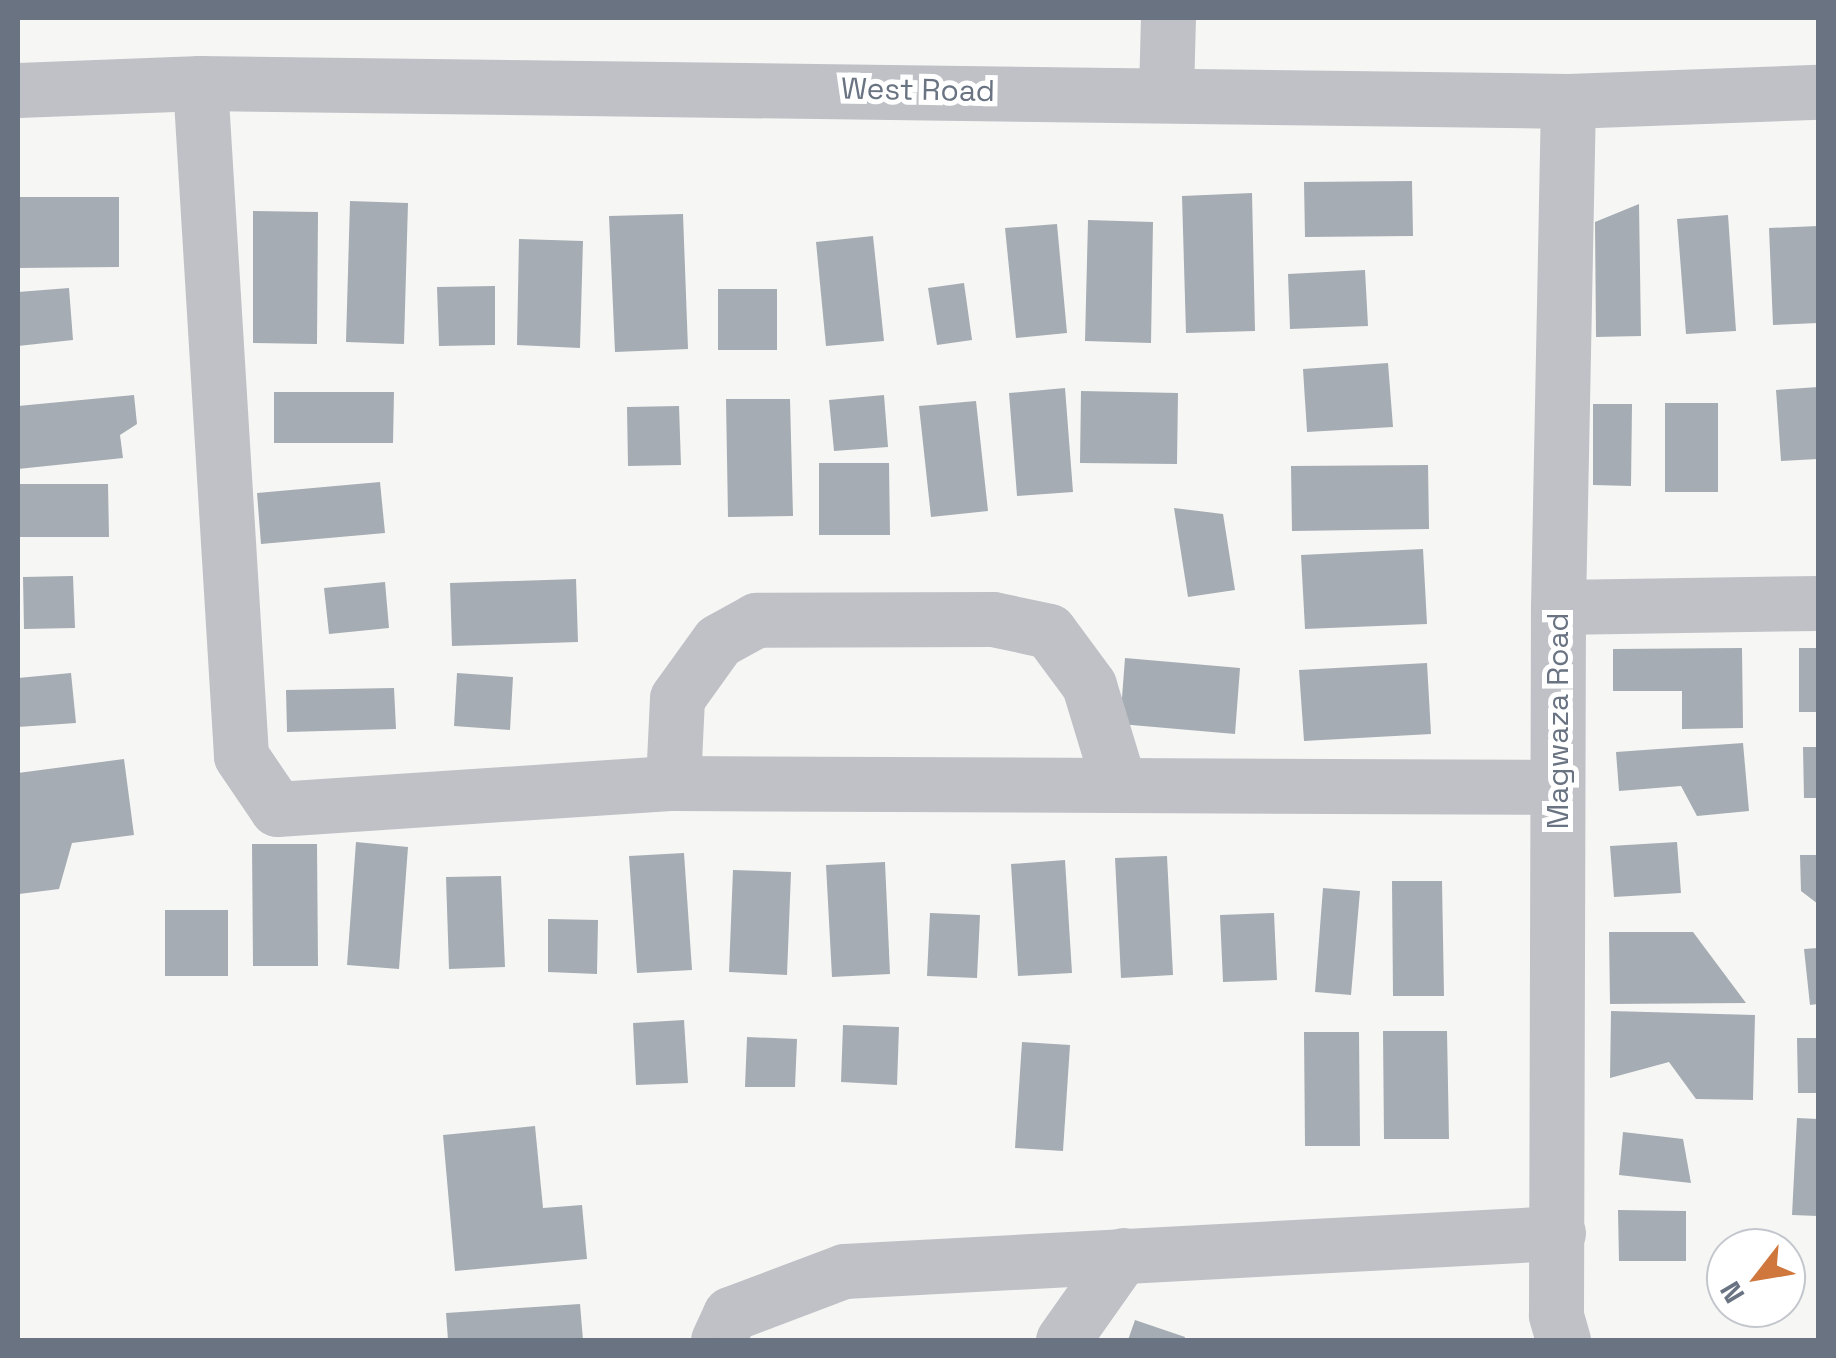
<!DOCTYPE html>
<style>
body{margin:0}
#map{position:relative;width:1836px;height:1358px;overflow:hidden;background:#f6f7f4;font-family:"Space Grotesk",sans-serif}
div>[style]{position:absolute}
.building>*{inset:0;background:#a6acb3}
.minor>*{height:55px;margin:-27.5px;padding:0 27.5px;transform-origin:27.5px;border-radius:27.5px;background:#bfc1c6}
span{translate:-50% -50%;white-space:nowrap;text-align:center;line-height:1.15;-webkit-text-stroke:10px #fff;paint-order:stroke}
.street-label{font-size:30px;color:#697382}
.frame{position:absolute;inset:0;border:20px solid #697382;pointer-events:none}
.north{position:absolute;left:1706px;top:1228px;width:100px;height:100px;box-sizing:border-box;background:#fff;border:2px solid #c3c7cd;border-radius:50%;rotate:239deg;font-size:28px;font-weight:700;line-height:40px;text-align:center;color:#697382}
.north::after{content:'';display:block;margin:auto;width:35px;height:45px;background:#cf773d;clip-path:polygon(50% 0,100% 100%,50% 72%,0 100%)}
</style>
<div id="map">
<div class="building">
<i style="clip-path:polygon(1412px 181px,1413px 236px,1305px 237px,1304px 182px)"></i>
<i style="clip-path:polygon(1252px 193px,1255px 331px,1186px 333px,1182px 196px)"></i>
<i style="clip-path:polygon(18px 197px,119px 197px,119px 267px,18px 268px)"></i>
<i style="clip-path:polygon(350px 201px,408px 203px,404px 344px,346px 342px)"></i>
<i style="clip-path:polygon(1639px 204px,1641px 336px,1596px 337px,1595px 222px)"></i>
<i style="clip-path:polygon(253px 211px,318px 212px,317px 344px,253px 343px)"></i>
<i style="clip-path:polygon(683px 214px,688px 349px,615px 352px,609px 216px)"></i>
<i style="clip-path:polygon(1728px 215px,1736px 331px,1686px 334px,1677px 219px)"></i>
<i style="clip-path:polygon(1088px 220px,1153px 222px,1151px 343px,1085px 341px)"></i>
<i style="clip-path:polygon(1057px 224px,1067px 333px,1016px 338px,1005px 228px)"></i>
<i style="clip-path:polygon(1818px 226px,1818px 323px,1773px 325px,1769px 228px)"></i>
<i style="clip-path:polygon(873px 236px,884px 341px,826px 346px,816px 242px)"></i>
<i style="clip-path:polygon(519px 239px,583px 241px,580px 348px,517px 345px)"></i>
<i style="clip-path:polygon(1365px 270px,1368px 326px,1290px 329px,1288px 274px)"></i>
<i style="clip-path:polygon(964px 283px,972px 340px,937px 345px,928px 288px)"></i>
<i style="clip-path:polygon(495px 286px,495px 345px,439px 346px,437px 287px)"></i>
<i style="clip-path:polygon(69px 288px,73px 340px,18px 346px,18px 292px)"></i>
<i style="clip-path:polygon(718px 289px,777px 289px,777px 350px,718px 350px)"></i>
<i style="clip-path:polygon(1388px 363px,1393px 427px,1307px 432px,1303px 369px)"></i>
<i style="clip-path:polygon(1818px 387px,1818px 459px,1781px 461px,1776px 390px)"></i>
<i style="clip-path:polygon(1065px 388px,1073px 492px,1017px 496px,1009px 393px)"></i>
<i style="clip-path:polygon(1081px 391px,1178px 393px,1177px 464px,1080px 463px)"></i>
<i style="clip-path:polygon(274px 392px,394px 392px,393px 443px,274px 443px)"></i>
<i style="clip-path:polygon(134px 395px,137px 424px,120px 435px,123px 458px,18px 469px,18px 406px)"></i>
<i style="clip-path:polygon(884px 395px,888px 447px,834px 451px,829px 400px)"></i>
<i style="clip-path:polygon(726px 399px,790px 399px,793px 516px,728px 517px)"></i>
<i style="clip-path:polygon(976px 401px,988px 511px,931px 517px,919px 406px)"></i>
<i style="clip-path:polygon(1665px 403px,1718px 403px,1718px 492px,1665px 492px)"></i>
<i style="clip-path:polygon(1593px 404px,1632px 404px,1631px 486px,1593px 485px)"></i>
<i style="clip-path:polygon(679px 406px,681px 465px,628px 466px,627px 407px)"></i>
<i style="clip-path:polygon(819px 463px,889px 463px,890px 535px,819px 535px)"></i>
<i style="clip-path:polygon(1428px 465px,1429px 529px,1292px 531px,1291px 466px)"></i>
<i style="clip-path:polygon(380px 482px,385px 533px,261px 544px,257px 493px)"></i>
<i style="clip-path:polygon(18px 484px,108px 484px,109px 537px,18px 537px)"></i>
<i style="clip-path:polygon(1174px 508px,1223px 514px,1235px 590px,1188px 597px)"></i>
<i style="clip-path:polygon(1423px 549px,1427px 624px,1305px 629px,1301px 555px)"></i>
<i style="clip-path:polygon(73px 576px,75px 628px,24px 629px,23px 577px)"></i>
<i style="clip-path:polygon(576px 579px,578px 642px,452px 646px,450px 583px)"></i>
<i style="clip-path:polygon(385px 582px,389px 628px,329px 634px,324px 588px)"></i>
<i style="clip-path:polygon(1742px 648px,1743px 728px,1682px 729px,1682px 691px,1613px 691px,1613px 649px)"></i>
<i style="clip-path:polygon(1799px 648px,1818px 648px,1818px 712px,1799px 712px)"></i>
<i style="clip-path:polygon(1125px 658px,1240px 668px,1235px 734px,1120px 724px)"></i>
<i style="clip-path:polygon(1427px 663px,1431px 734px,1304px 741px,1299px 670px)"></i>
<i style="clip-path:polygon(71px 673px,76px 723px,18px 727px,18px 678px)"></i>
<i style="clip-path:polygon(457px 673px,513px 677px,510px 730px,454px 726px)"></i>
<i style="clip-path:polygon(394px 688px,396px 729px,287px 732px,286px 690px)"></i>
<i style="clip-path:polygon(1743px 743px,1749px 811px,1697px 816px,1681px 786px,1619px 791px,1616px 752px)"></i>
<i style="clip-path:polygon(1803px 747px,1818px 747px,1818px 798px,1804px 798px)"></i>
<i style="clip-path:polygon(124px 759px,134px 835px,72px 843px,59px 889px,19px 894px,18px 773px)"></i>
<i style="clip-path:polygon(356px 842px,408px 847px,399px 969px,347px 965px)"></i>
<i style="clip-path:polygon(1677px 842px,1681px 893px,1614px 897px,1610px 846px)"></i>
<i style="clip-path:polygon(252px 844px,317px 844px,318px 966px,253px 966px)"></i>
<i style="clip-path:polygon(684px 853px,692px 970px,637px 973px,629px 856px)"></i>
<i style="clip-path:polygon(1800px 855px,1818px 855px,1818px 904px,1801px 891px)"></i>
<i style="clip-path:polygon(1167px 856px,1173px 975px,1121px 978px,1115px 858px)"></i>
<i style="clip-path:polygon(1065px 860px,1072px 973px,1018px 976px,1011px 864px)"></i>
<i style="clip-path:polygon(885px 862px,890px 974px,832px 977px,826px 865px)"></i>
<i style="clip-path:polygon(733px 870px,791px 872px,787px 975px,729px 972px)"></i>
<i style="clip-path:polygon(501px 876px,505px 967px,449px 969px,446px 877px)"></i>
<i style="clip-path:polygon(1392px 881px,1442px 881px,1444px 996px,1393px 996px)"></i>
<i style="clip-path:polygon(1323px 888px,1360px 891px,1351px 995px,1315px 992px)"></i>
<i style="clip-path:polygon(165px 910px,228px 910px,228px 976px,165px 976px)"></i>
<i style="clip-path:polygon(930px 913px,980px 915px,977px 978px,927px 976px)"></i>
<i style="clip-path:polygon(1274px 913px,1277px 980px,1223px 982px,1220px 915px)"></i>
<i style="clip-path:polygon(548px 919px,598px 920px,597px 974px,548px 972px)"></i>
<i style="clip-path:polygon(1609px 932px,1693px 932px,1746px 1003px,1610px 1004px)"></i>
<i style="clip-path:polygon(1818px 948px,1818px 1004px,1810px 1005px,1804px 949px)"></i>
<i style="clip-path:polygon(1611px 1011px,1755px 1015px,1753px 1100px,1696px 1099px,1669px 1062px,1610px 1078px)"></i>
<i style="clip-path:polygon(684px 1020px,688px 1083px,636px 1085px,633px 1023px)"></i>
<i style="clip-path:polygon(843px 1025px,899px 1027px,897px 1085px,841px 1082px)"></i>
<i style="clip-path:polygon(1383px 1031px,1447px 1031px,1449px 1139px,1384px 1139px)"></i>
<i style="clip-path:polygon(1304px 1032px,1359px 1032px,1360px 1146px,1305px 1146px)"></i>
<i style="clip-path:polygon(747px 1037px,797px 1039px,795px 1087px,745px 1087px)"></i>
<i style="clip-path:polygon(1797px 1038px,1818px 1038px,1818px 1093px,1798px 1093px)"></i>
<i style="clip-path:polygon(1022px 1042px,1070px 1045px,1063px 1151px,1015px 1148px)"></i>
<i style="clip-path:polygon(1797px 1118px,1818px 1119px,1818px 1216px,1792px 1215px)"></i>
<i style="clip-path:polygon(535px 1126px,543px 1208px,582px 1205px,587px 1259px,455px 1271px,443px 1135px)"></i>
<i style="clip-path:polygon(1623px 1132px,1683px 1139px,1691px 1183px,1619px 1175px)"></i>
<i style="clip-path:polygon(1618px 1210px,1686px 1211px,1686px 1261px,1619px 1261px)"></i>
<i style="clip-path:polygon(580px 1304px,583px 1340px,448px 1340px,446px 1313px)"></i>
<i style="clip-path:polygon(1135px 1320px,1185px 1337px,1184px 1340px,1128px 1340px)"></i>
</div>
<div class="minor">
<i style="left:200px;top:83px;width:674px;rotate:86.51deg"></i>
<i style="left:241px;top:756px;width:64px;rotate:55.8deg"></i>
<i style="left:277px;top:809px;width:397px;rotate:-3.8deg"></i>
<i style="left:18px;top:90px;width:182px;rotate:-2.2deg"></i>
<i style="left:200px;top:83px;width:1368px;rotate:0.75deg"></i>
<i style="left:1568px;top:101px;width:250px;rotate:-2.1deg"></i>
<i style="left:1166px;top:93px;width:75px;rotate:-88.5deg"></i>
<i style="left:1558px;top:607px;width:260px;rotate:-0.9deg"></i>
<i style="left:1119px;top:784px;width:103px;rotate:-106.9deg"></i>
<i style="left:1089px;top:685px;width:67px;rotate:-126.5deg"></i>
<i style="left:1049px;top:631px;width:57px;rotate:-167.9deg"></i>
<i style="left:993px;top:619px;width:237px;rotate:179.8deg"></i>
<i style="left:756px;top:620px;width:43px;rotate:151.1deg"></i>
<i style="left:718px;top:641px;width:70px;rotate:125.7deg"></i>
<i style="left:677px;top:698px;width:85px;rotate:92.7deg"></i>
<i style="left:673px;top:783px;width:884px;rotate:0.26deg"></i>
<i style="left:718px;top:1340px;width:29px;rotate:-65deg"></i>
<i style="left:730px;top:1314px;width:122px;rotate:-20.7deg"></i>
<i style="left:844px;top:1271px;width:715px;rotate:-3.05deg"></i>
<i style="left:1063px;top:1340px;width:104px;rotate:-54.8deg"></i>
<i style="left:1563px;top:1340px;width:26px;rotate:-106deg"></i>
<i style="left:1556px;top:1315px;width:708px;rotate:-89.84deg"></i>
<i style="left:1558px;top:607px;width:506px;rotate:-88.87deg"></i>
</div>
<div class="street-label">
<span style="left:918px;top:90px;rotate:1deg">West Road</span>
<span style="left:1558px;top:721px;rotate:-90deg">Magwaza Road</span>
</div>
<div class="frame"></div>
<div class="north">N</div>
</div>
